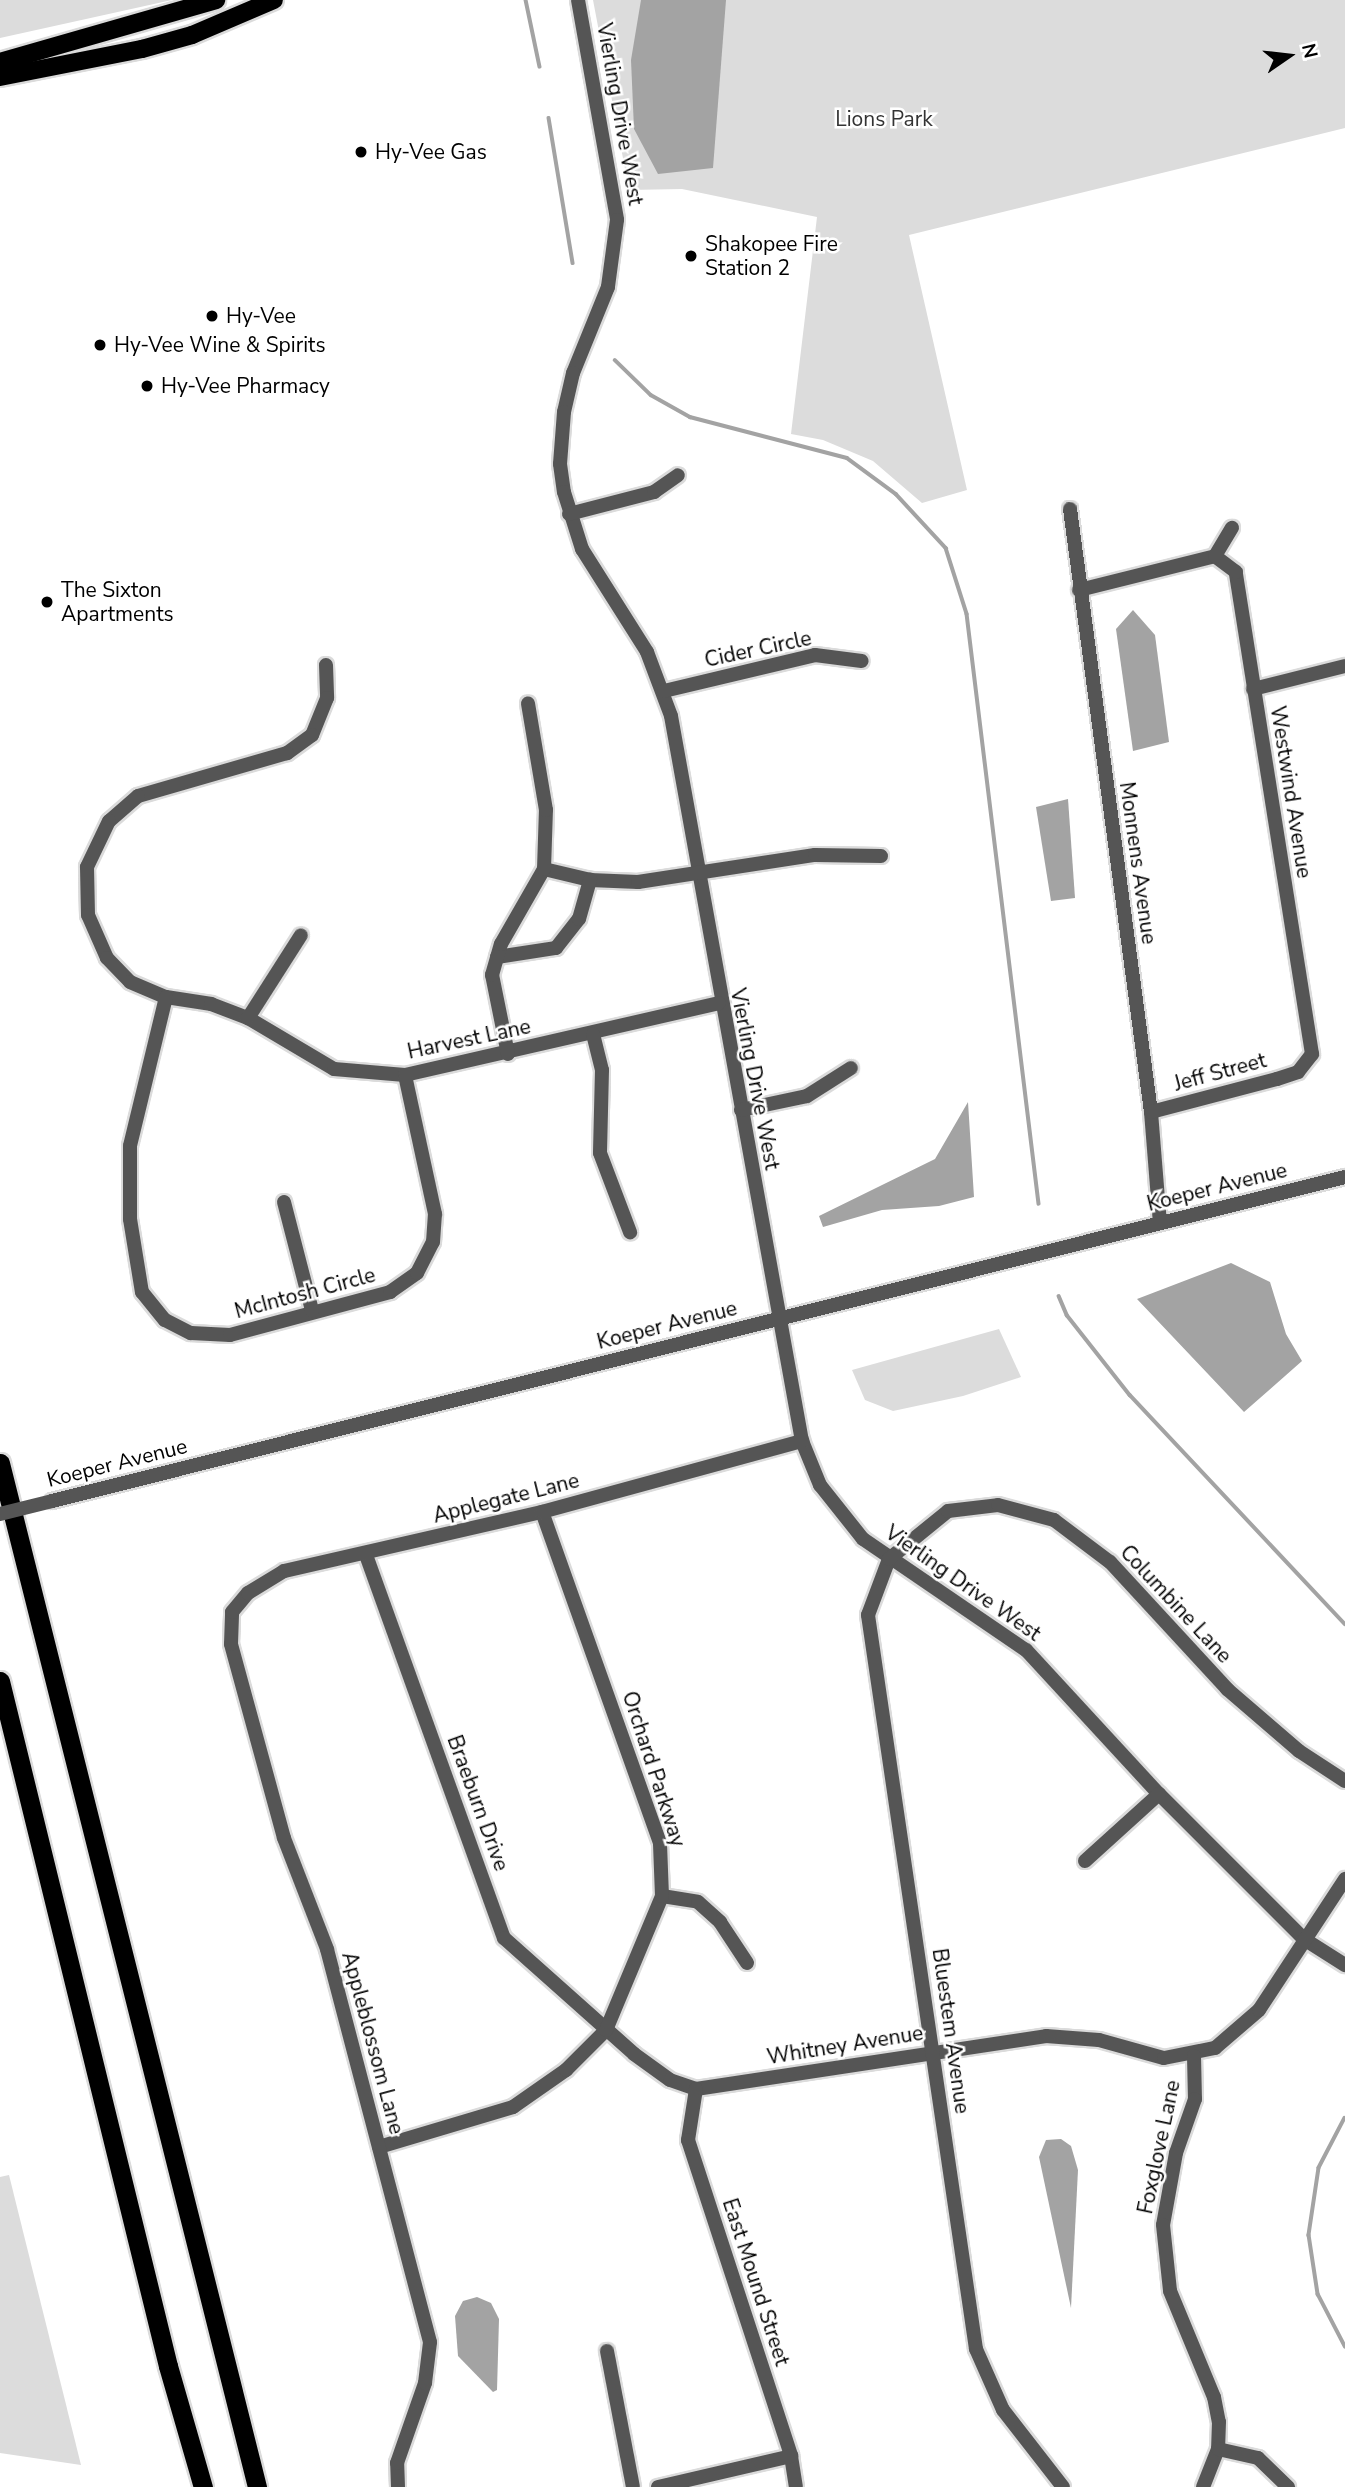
<!DOCTYPE html>
<style>
body{margin:0}
#map{position:relative;width:1345px;height:2487px;overflow:hidden;background:#fff;font-family:"Nunito Sans",sans-serif}
div>[style]{position:absolute}
.green>*{inset:0;background:#dcdcdc}
.water>*{inset:0;background:#a3a3a3}
.stream>*{height:3.5px;margin:-1.75px;padding:0 1.75px;transform-origin:1.75px;border-radius:1.75px;background:#a3a3a3}
.roads{filter:drop-shadow(2px 0 #dbdbdb) drop-shadow(-2px 0 #dbdbdb) drop-shadow(0 2px #dbdbdb) drop-shadow(0 -2px #dbdbdb)}
.minor>*{height:14px;margin:-7px;padding:0 7px;transform-origin:7px;border-radius:7px;background:#555}
.major>*{height:18px;margin:-9px;padding:0 9px;transform-origin:9px;border-radius:9px;background:#000}
.highway>*{height:19px;margin:-9.5px;padding:0 9.5px;transform-origin:9.5px;border-radius:9.5px;background:#000}
.minor-bridge>*{height:14px;margin:-7px;padding:0 7px;transform-origin:7px;border-radius:7px;background:#555}
.dots>*{width:19px;height:19px;translate:-50% -50%;box-sizing:border-box;border:4px solid #fff;border-radius:50%}
span{translate:-50% -50%;white-space:nowrap;text-align:center;line-height:1.15;-webkit-text-stroke:5px #fff;paint-order:stroke}
.street-label{font-size:21px;color:#000}
.park-label{font-size:21px;color:#333}
.poi-label{font-size:21px;color:#000}
.left{translate:0 -50%;text-align:left}
.north{position:absolute;left:1254px;top:21px;width:70px;height:70px;-webkit-text-stroke:5px #fff;paint-order:stroke;rotate:76deg;font-size:19px;font-weight:700;line-height:28px;text-align:center;color:#000}
.north::after{content:'';display:block;margin:auto;width:24px;height:32px;background:#000;clip-path:polygon(50% 0,100% 100%,50% 72%,0 100%)}
</style>
<div id="map">
<div class="green">
<i style="clip-path:polygon(0 0,172px 0,0 38px)"></i>
<i style="clip-path:polygon(593px 0,1345px 0,1345px 128px,909px 235px,967px 490px,922px 503px,873px 461px,823px 440px,791px 434px,817px 217px,682px 189px,629px 190px)"></i>
<i style="clip-path:polygon(999px 1329px,1021px 1377px,963px 1396px,893px 1411px,865px 1400px,852px 1370px)"></i>
<i style="clip-path:polygon(9px 2175px,81px 2465px,0 2453px,0 2177px)"></i>
</div>
<div class="water">
<i style="clip-path:polygon(641px 0,726px 0,713px 168px,658px 174px,634px 129px,631px 60px)"></i>
<i style="clip-path:polygon(1133px 610px,1155px 635px,1169px 742px,1133px 751px,1116px 629px)"></i>
<i style="clip-path:polygon(1068px 799px,1075px 898px,1051px 901px,1036px 807px)"></i>
<i style="clip-path:polygon(968px 1102px,974px 1197px,939px 1206px,882px 1210px,823px 1227px,819px 1216px,935px 1159px)"></i>
<i style="clip-path:polygon(1231px 1263px,1270px 1282px,1286px 1334px,1302px 1361px,1244px 1412px,1137px 1299px)"></i>
<i style="clip-path:polygon(1061px 2139px,1071px 2146px,1078px 2170px,1071px 2308px,1039px 2157px,1046px 2140px)"></i>
<i style="clip-path:polygon(477px 2297px,491px 2303px,499px 2319px,497px 2390px,493px 2392px,458px 2356px,455px 2316px,463px 2301px)"></i>
</div>
<div class="stream">
<i style="left:526px;top:0;width:68px;rotate:78.2deg"></i>
<i style="left:549px;top:118px;width:147px;rotate:80.6deg"></i>
<i style="left:615px;top:360px;width:50px;rotate:44.2deg"></i>
<i style="left:651px;top:395px;width:45px;rotate:29.4deg"></i>
<i style="left:690px;top:417px;width:162px;rotate:14.6deg"></i>
<i style="left:847px;top:458px;width:61px;rotate:36.3deg"></i>
<i style="left:896px;top:494px;width:74px;rotate:47.2deg"></i>
<i style="left:946px;top:548px;width:69px;rotate:72.3deg"></i>
<i style="left:967px;top:614px;width:594px;rotate:83.04deg"></i>
<i style="left:1059px;top:1296px;width:21px;rotate:67deg"></i>
<i style="left:1067px;top:1315px;width:102px;rotate:51.8deg"></i>
<i style="left:1130px;top:1395px;width:314px;rotate:46.8deg"></i>
<i style="left:1345px;top:2118px;width:56px;rotate:117.5deg"></i>
<i style="left:1319px;top:2168px;width:68px;rotate:98.5deg"></i>
<i style="left:1309px;top:2235px;width:60px;rotate:81.3deg"></i>
<i style="left:1318px;top:2294px;width:59px;rotate:62.6deg"></i>
</div>
<div class="roads">
<div class="minor">
<i style="left:578px;top:0;width:223px;rotate:79.9deg"></i>
<i style="left:617px;top:220px;width:68px;rotate:97.7deg"></i>
<i style="left:608px;top:287px;width:93px;rotate:112.1deg"></i>
<i style="left:573px;top:373px;width:40px;rotate:103deg"></i>
<i style="left:564px;top:412px;width:52px;rotate:94.4deg"></i>
<i style="left:560px;top:464px;width:28px;rotate:82deg"></i>
<i style="left:564px;top:492px;width:60px;rotate:72.5deg"></i>
<i style="left:582px;top:549px;width:122px;rotate:57.7deg"></i>
<i style="left:647px;top:652px;width:68px;rotate:69.4deg"></i>
<i style="left:671px;top:716px;width:737px;rotate:79.76deg"></i>
<i style="left:802px;top:1441px;width:48px;rotate:67.8deg"></i>
<i style="left:820px;top:1485px;width:69px;rotate:51.5deg"></i>
<i style="left:863px;top:1539px;width:197px;rotate:34.3deg"></i>
<i style="left:1026px;top:1650px;width:196px;rotate:47.3deg"></i>
<i style="left:1159px;top:1794px;width:205px;rotate:45deg"></i>
<i style="left:1304px;top:1939px;width:49px;rotate:32.4deg"></i>
<i style="left:1070px;top:509px;width:608px;rotate:82.35deg"></i>
<i style="left:1151px;top:1112px;width:111px;rotate:85.4deg"></i>
<i style="left:569px;top:514px;width:88px;rotate:-14.5deg"></i>
<i style="left:654px;top:492px;width:29px;rotate:-35deg"></i>
<i style="left:1079px;top:590px;width:140px;rotate:-14deg"></i>
<i style="left:326px;top:665px;width:33px;rotate:88deg"></i>
<i style="left:327px;top:698px;width:40px;rotate:112deg"></i>
<i style="left:312px;top:735px;width:31px;rotate:144deg"></i>
<i style="left:287px;top:753px;width:155px;rotate:163.9deg"></i>
<i style="left:138px;top:796px;width:38px;rotate:139deg"></i>
<i style="left:109px;top:821px;width:51px;rotate:115.6deg"></i>
<i style="left:87px;top:867px;width:48px;rotate:88.8deg"></i>
<i style="left:88px;top:915px;width:47px;rotate:66.2deg"></i>
<i style="left:107px;top:958px;width:33px;rotate:46deg"></i>
<i style="left:130px;top:982px;width:39px;rotate:23deg"></i>
<i style="left:166px;top:997px;width:46px;rotate:8.8deg"></i>
<i style="left:211px;top:1004px;width:40px;rotate:21deg"></i>
<i style="left:248px;top:1018px;width:100px;rotate:30.7deg"></i>
<i style="left:334px;top:1069px;width:71px;rotate:4.8deg"></i>
<i style="left:405px;top:1075px;width:322px;rotate:-12.9deg"></i>
<i style="left:1253px;top:689px;width:95px;rotate:-14deg"></i>
<i style="left:664px;top:691px;width:155px;rotate:-13.4deg"></i>
<i style="left:815px;top:655px;width:47px;rotate:7.3deg"></i>
<i style="left:544px;top:869px;width:47px;rotate:13.4deg"></i>
<i style="left:590px;top:880px;width:48px;rotate:2.4deg"></i>
<i style="left:638px;top:882px;width:179px;rotate:-8.7deg"></i>
<i style="left:815px;top:855px;width:66px;rotate:0.9deg"></i>
<i style="left:497px;top:957px;width:60px;rotate:-8.7deg"></i>
<i style="left:556px;top:948px;width:37px;rotate:-52deg"></i>
<i style="left:579px;top:919px;width:41px;rotate:-74.2deg"></i>
<i style="left:166px;top:997px;width:153px;rotate:103.6deg"></i>
<i style="left:130px;top:1146px;width:73px;rotate:90deg"></i>
<i style="left:130px;top:1219px;width:74px;rotate:80.7deg"></i>
<i style="left:142px;top:1292px;width:36px;rotate:51deg"></i>
<i style="left:165px;top:1320px;width:29px;rotate:27deg"></i>
<i style="left:191px;top:1333px;width:39px;rotate:3deg"></i>
<i style="left:230px;top:1335px;width:166px;rotate:-15deg"></i>
<i style="left:390px;top:1292px;width:33px;rotate:-35deg"></i>
<i style="left:417px;top:1273px;width:35px;rotate:-63deg"></i>
<i style="left:433px;top:1242px;width:28px;rotate:-86deg"></i>
<i style="left:435px;top:1214px;width:142px;rotate:-102.2deg"></i>
<i style="left:248px;top:1018px;width:98px;rotate:-57.4deg"></i>
<i style="left:593px;top:1034px;width:37px;rotate:76deg"></i>
<i style="left:602px;top:1070px;width:83px;rotate:91.4deg"></i>
<i style="left:600px;top:1153px;width:85px;rotate:69.2deg"></i>
<i style="left:508px;top:1054px;width:81px;rotate:-101.4deg"></i>
<i style="left:492px;top:975px;width:32px;rotate:-74deg"></i>
<i style="left:501px;top:944px;width:86px;rotate:-60.2deg"></i>
<i style="left:544px;top:869px;width:59px;rotate:-88.1deg"></i>
<i style="left:546px;top:810px;width:108px;rotate:-99.6deg"></i>
<i style="left:741px;top:1110px;width:67px;rotate:-12deg"></i>
<i style="left:807px;top:1096px;width:52px;rotate:-32.5deg"></i>
<i style="left:1151px;top:1112px;width:130px;rotate:-14.7deg"></i>
<i style="left:1277px;top:1079px;width:22px;rotate:-18deg"></i>
<i style="left:1298px;top:1072px;width:23px;rotate:-52deg"></i>
<i style="left:1312px;top:1054px;width:488px;rotate:-99deg"></i>
<i style="left:1236px;top:572px;width:26px;rotate:-143deg"></i>
<i style="left:1215px;top:556px;width:33px;rotate:-59deg"></i>
<i style="left:284px;top:1202px;width:112px;rotate:75.5deg"></i>
<i style="left:52px;top:1501px;width:1333px;rotate:-14.07deg"></i>
<i style="left:366px;top:1555px;width:407px;rotate:70.2deg"></i>
<i style="left:504px;top:1938px;width:174px;rotate:41.7deg"></i>
<i style="left:634px;top:2054px;width:44px;rotate:35.8deg"></i>
<i style="left:670px;top:2080px;width:28px;rotate:19deg"></i>
<i style="left:696px;top:2089px;width:354px;rotate:-8.6deg"></i>
<i style="left:1046px;top:2036px;width:53px;rotate:4.3deg"></i>
<i style="left:1099px;top:2040px;width:67px;rotate:15.5deg"></i>
<i style="left:1164px;top:2058px;width:52px;rotate:-11.1deg"></i>
<i style="left:1215px;top:2048px;width:58px;rotate:-40.8deg"></i>
<i style="left:1259px;top:2010px;width:157px;rotate:-56.7deg"></i>
<i style="left:1085px;top:1861px;width:100px;rotate:-42.2deg"></i>
<i style="left:662px;top:1896px;width:36px;rotate:9deg"></i>
<i style="left:698px;top:1902px;width:30px;rotate:42deg"></i>
<i style="left:720px;top:1922px;width:49px;rotate:56.6deg"></i>
<i style="left:1194px;top:2056px;width:43px;rotate:88.7deg"></i>
<i style="left:1195px;top:2099px;width:57px;rotate:109.4deg"></i>
<i style="left:1176px;top:2153px;width:73px;rotate:100.2deg"></i>
<i style="left:1163px;top:2225px;width:66px;rotate:83.9deg"></i>
<i style="left:1170px;top:2291px;width:115px;rotate:67.5deg"></i>
<i style="left:1214px;top:2397px;width:25px;rotate:79deg"></i>
<i style="left:1219px;top:2422px;width:27px;rotate:92deg"></i>
<i style="left:1218px;top:2449px;width:41px;rotate:111.5deg"></i>
<i style="left:696px;top:2089px;width:52px;rotate:98.9deg"></i>
<i style="left:688px;top:2140px;width:332px;rotate:71.9deg"></i>
<i style="left:791px;top:2456px;width:31px;rotate:81deg"></i>
<i style="left:379px;top:2147px;width:140px;rotate:-16.6deg"></i>
<i style="left:513px;top:2107px;width:65px;rotate:-34.9deg"></i>
<i style="left:566px;top:2070px;width:57px;rotate:-45deg"></i>
<i style="left:606px;top:2030px;width:145px;rotate:-67.3deg"></i>
<i style="left:662px;top:1896px;width:53px;rotate:-92.2deg"></i>
<i style="left:660px;top:1843px;width:351px;rotate:-109.6deg"></i>
<i style="left:607px;top:2351px;width:138px;rotate:79.2deg"></i>
<i style="left:1218px;top:2449px;width:41px;rotate:12.7deg"></i>
<i style="left:1258px;top:2458px;width:42px;rotate:44deg"></i>
<i style="left:398px;top:2487px;width:24px;rotate:-92deg"></i>
<i style="left:397px;top:2463px;width:85px;rotate:-70.7deg"></i>
<i style="left:425px;top:2383px;width:41px;rotate:-83deg"></i>
<i style="left:430px;top:2342px;width:406px;rotate:-104.7deg"></i>
<i style="left:327px;top:1949px;width:119px;rotate:-111.2deg"></i>
<i style="left:284px;top:1838px;width:201px;rotate:-105.3deg"></i>
<i style="left:231px;top:1644px;width:32px;rotate:-88deg"></i>
<i style="left:232px;top:1612px;width:25px;rotate:-50deg"></i>
<i style="left:248px;top:1593px;width:42px;rotate:-31.4deg"></i>
<i style="left:284px;top:1571px;width:265px;rotate:-12.9deg"></i>
<i style="left:542px;top:1512px;width:270px;rotate:-15.3deg"></i>
<i style="left:658px;top:2487px;width:137px;rotate:-13.1deg"></i>
<i style="left:1063px;top:2487px;width:98px;rotate:-127.9deg"></i>
<i style="left:1003px;top:2410px;width:67px;rotate:-113.9deg"></i>
<i style="left:976px;top:2349px;width:742px;rotate:-98.37deg"></i>
<i style="left:868px;top:1615px;width:60px;rotate:-69.4deg"></i>
<i style="left:889px;top:1559px;width:76px;rotate:-39.1deg"></i>
<i style="left:948px;top:1511px;width:50px;rotate:-6.8deg"></i>
<i style="left:998px;top:1505px;width:58px;rotate:15deg"></i>
<i style="left:1054px;top:1520px;width:70px;rotate:36.9deg"></i>
<i style="left:1110px;top:1562px;width:173px;rotate:47.3deg"></i>
<i style="left:1227px;top:1689px;width:95px;rotate:40.7deg"></i>
<i style="left:1299px;top:1751px;width:55px;rotate:33.1deg"></i>
</div>
<div class="major">
<i style="left:0;top:62px;width:225px;rotate:-16deg"></i>
<i style="left:0;top:77px;width:145px;rotate:-11.2deg"></i>
<i style="left:142px;top:49px;width:52px;rotate:-15.6deg"></i>
<i style="left:192px;top:35px;width:89px;rotate:-23.1deg"></i>
</div>
<div class="highway">
<i style="left:0;top:1463px;width:1056px;rotate:75.91deg"></i>
<i style="left:0;top:1681px;width:705px;rotate:76.22deg"></i>
<i style="left:168px;top:2366px;width:126px;rotate:73.9deg"></i>
</div>
</div>
<div class="minor-bridge">
<i style="left:0;top:1514px;width:54px;rotate:-14deg"></i>
</div>
<div class="dots">
<i style="left:361px;top:152px;background:#000"></i>
<i style="left:691px;top:256px;background:#000"></i>
<i style="left:212px;top:316px;background:#000"></i>
<i style="left:100px;top:345px;background:#000"></i>
<i style="left:147px;top:386px;background:#000"></i>
<i style="left:47px;top:602px;background:#000"></i>
</div>
<div class="street-label">
<span style="left:620px;top:114px;rotate:80deg">Vierling Drive West</span>
<span style="left:758px;top:649px;rotate:-12deg">Cider Circle</span>
<span style="left:1291px;top:792px;rotate:81deg">Westwind Avenue</span>
<span style="left:1138px;top:863px;rotate:82deg">Monnens Avenue</span>
<span style="left:469px;top:1039px;rotate:-12deg">Harvest Lane</span>
<span style="left:1220px;top:1072px;rotate:-15deg">Jeff Street</span>
<span style="left:755px;top:1079px;rotate:79deg">Vierling Drive West</span>
<span style="left:1217px;top:1187px;rotate:-14deg">Koeper Avenue</span>
<span style="left:305px;top:1293px;rotate:-15deg">McIntosh Circle</span>
<span style="left:667px;top:1325px;rotate:-14deg">Koeper Avenue</span>
<span style="left:117px;top:1463px;rotate:-14deg">Koeper Avenue</span>
<span style="left:506px;top:1498px;rotate:-14deg">Applegate Lane</span>
<span style="left:963px;top:1583px;rotate:35deg">Vierling Drive West</span>
<span style="left:1176px;top:1604px;rotate:47deg">Columbine Lane</span>
<span style="left:654px;top:1769px;rotate:72deg">Orchard Parkway</span>
<span style="left:478px;top:1803px;rotate:70deg">Braeburn Drive</span>
<span style="left:951px;top:2031px;rotate:82deg">Bluestem Avenue</span>
<span style="left:373px;top:2043px;rotate:75deg">Appleblossom Lane</span>
<span style="left:845px;top:2045px;rotate:-9deg">Whitney Avenue</span>
<span style="left:1159px;top:2147px;rotate:-78deg">Foxglove Lane</span>
<span style="left:756px;top:2282px;rotate:72deg">East Mound Street</span>
</div>
<div class="park-label">
<span style="left:884px;top:119px">Lions Park</span>
</div>
<div class="poi-label">
<span class="left" style="left:375px;top:152px">Hy-Vee Gas</span>
<span class="left" style="left:705px;top:256px">Shakopee Fire<br>Station 2</span>
<span class="left" style="left:226px;top:316px">Hy-Vee</span>
<span class="left" style="left:114px;top:345px">Hy-Vee Wine &amp; Spirits</span>
<span class="left" style="left:161px;top:386px">Hy-Vee Pharmacy</span>
<span class="left" style="left:61px;top:602px">The Sixton<br>Apartments</span>
</div>
<div class="north">N</div>
</div>
